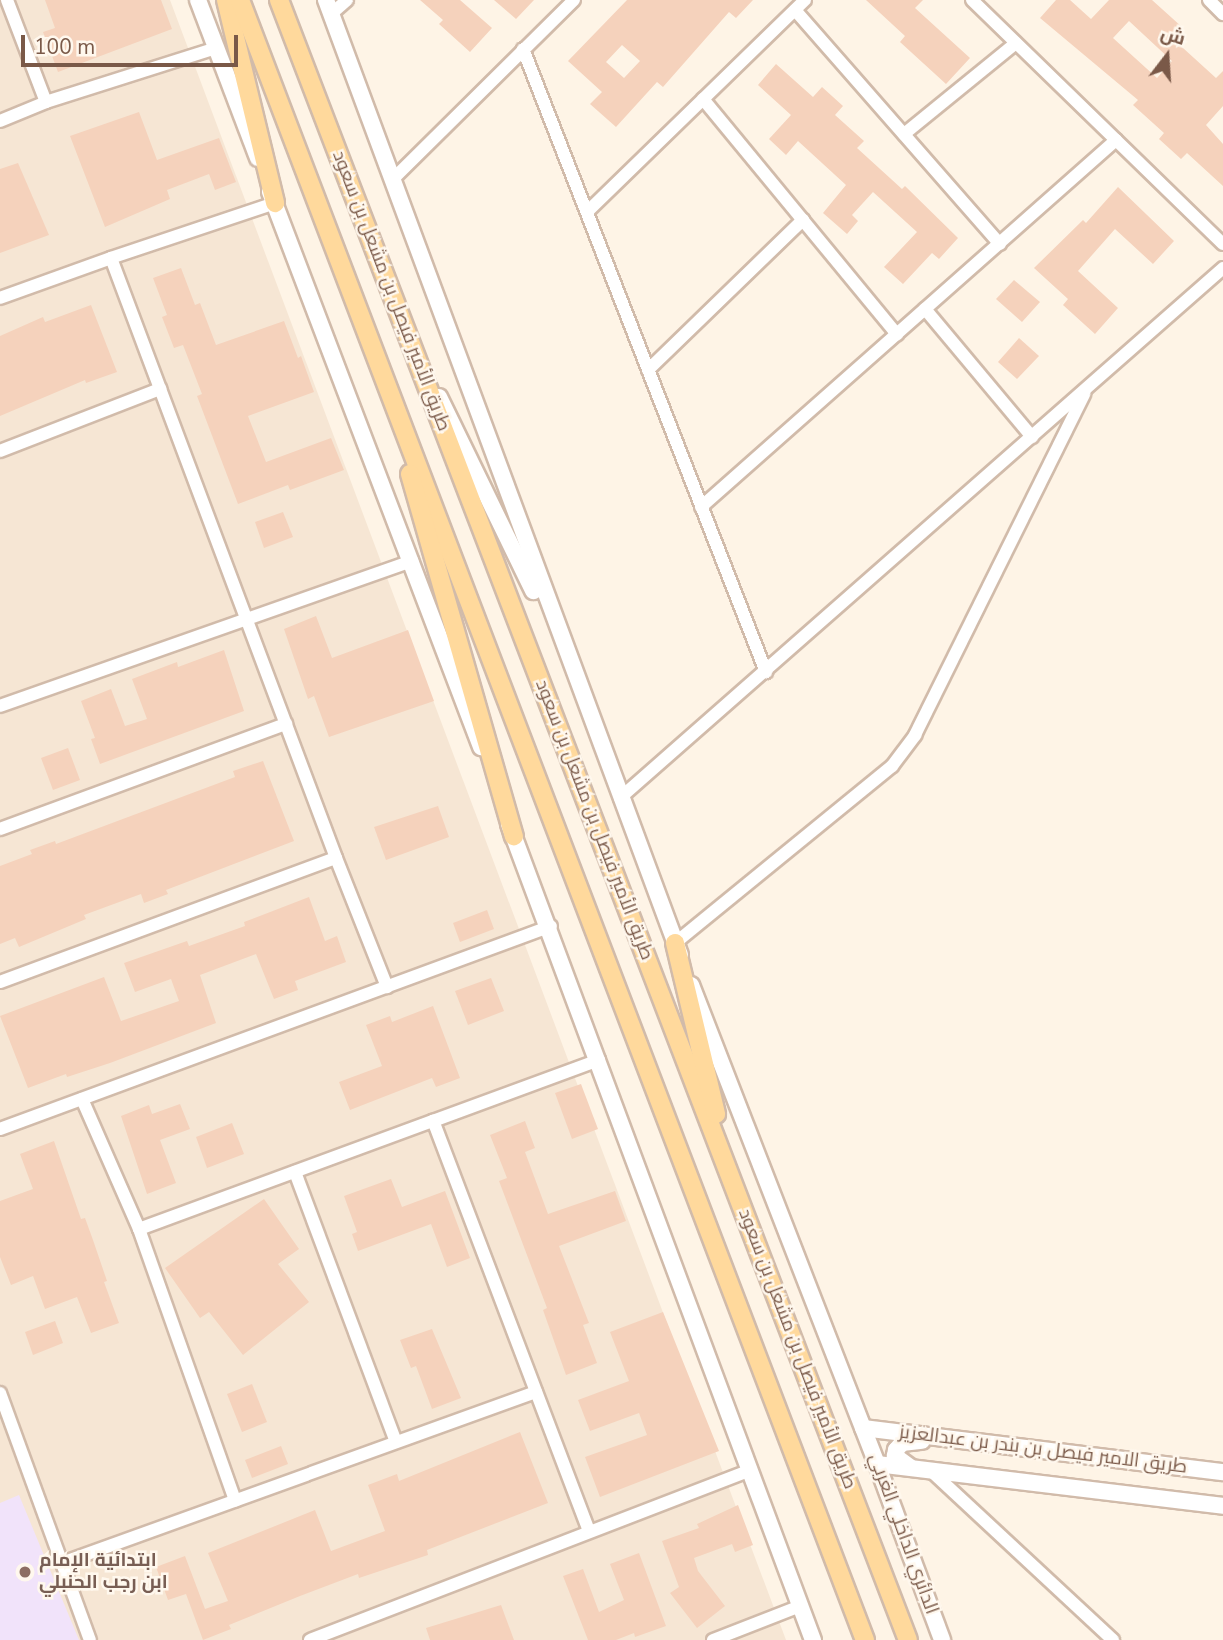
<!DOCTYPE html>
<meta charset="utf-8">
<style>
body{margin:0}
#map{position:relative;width:1223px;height:1640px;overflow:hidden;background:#fef4e6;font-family:"Nunito Sans",Cairo,sans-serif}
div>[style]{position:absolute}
.residential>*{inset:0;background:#f6e6d4}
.education>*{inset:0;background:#f1e3fa}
.building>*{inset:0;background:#f5d2bc}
.roads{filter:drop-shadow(2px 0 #d1bbaa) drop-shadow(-2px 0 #d1bbaa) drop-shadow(0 2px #d1bbaa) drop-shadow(0 -2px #d1bbaa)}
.street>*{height:12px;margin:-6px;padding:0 6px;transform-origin:6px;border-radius:6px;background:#fff}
.secondary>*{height:16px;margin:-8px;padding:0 8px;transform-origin:8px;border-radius:8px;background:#fff}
.primary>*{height:18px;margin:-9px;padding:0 9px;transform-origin:9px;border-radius:9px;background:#ffd99c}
.dots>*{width:19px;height:19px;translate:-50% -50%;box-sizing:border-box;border:4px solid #fff8ee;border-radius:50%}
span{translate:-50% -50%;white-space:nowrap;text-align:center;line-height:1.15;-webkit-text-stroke:5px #fff8ee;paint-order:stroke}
.street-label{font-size:19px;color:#7a5948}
.education-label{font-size:19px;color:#785e54;font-weight:700}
.left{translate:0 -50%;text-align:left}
.north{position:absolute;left:1132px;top:21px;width:70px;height:70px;-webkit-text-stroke:5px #fff8ee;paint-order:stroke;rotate:17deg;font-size:19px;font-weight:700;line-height:28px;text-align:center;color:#7a5948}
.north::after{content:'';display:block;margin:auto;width:24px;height:32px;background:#7a5948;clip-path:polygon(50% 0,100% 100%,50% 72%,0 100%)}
.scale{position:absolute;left:21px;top:35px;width:217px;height:32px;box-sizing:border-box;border:4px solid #7a5948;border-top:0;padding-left:9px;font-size:21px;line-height:24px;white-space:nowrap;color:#7a5948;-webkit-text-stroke:5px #fff8ee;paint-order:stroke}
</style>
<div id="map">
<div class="residential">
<i style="clip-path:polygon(0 0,170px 0,786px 1640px,0 1640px)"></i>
</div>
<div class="education">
<i style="clip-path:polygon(19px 1495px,79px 1640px,0 1640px,0 1503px)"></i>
</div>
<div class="building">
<i style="clip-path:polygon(45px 0,161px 0,172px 29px,58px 72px,43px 32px,55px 28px)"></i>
<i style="clip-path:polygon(420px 0,460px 0,492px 28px,470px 52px,439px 24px,443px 20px)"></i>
<i style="clip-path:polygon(494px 0,534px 0,516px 19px)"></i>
<i style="clip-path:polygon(evenodd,627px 0,753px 0,736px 18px,729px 12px,663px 87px,657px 82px,616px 127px,590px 104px,602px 92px,568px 61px,627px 0,622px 45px,640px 61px,624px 78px,606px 62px,622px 45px)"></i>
<i style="clip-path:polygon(866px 0,923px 0,915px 8px,970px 58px,946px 84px,900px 42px,905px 36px)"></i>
<i style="clip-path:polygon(evenodd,1056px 0,1070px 0,1091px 19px,1109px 0,1152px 0,1182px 27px,1172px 38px,1216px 78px,1223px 71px,1223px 106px,1206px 125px,1223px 144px,1223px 186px,1187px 153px,1181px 159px,1159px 139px,1164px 133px,1133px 105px,1138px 100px,1040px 18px,1056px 0,1129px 21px,1172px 61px,1157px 78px,1113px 38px,1129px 21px)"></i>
<i style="clip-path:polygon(776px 64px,813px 97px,822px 87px,843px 106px,835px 115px,864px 141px,857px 148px,902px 189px,905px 186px,958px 238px,939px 259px,932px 253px,903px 284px,884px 267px,917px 232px,873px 192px,852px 215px,858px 221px,847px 234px,823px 213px,846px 185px,798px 141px,786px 155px,769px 139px,791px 115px,758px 85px)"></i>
<i style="clip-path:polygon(139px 112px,157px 160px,219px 138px,236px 182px,215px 190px,209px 174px,167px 190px,170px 199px,105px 227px,70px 136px)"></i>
<i style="clip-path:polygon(18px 163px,49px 235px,0 253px,0 169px)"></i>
<i style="clip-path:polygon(1118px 187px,1174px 241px,1153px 264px,1115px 229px,1078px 271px,1118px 308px,1095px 334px,1063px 305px,1068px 299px,1034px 268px,1083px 220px,1086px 223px)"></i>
<i style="clip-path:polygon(181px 268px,195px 305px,200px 303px,216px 345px,284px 321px,298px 358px,301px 356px,314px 392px,248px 416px,266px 462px,331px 438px,344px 470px,290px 490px,288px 485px,238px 504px,197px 396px,202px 394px,183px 345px,174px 348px,162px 317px,167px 315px,153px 278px)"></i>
<i style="clip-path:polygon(1014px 280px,1040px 302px,1022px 322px,996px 299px)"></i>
<i style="clip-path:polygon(91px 305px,117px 372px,86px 383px,85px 380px,0 416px,0 336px,43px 317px,45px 322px)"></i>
<i style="clip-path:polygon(1019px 338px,1039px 356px,1017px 379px,998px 362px)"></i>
<i style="clip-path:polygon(283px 512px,293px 537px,264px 548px,255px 522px)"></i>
<i style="clip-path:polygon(316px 616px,332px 658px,408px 630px,434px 701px,329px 737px,314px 696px,308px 699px,284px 629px)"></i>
<i style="clip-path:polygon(224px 650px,244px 711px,100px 764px,91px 739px,95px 738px,81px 701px,111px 689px,125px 726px,147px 719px,132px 679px,177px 662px,178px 667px)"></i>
<i style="clip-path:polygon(68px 748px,80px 780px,53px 790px,41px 758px)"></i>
<i style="clip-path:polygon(263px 761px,294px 841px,166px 890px,168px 894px,144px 903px,141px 894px,84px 915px,86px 919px,19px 947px,15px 938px,0 944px,0 866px,32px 854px,30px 850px,55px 841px,56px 844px,235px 777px,233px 771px)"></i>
<i style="clip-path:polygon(438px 806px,449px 837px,386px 860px,374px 827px)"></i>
<i style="clip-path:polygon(309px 897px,325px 941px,337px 936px,346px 962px,295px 981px,298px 990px,274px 999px,256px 954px,200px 975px,216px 1023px,110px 1063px,67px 1077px,66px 1074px,28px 1088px,0 1016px,104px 977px,121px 1021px,179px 1001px,171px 979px,135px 992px,124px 963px,187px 941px,189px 946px,245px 926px,244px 922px)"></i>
<i style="clip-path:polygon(487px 910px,494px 929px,460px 942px,453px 923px)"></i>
<i style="clip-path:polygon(491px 978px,504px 1011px,468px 1025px,455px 991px)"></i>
<i style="clip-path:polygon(433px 1006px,460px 1078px,436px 1087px,432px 1078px,350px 1110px,339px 1082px,382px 1066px,366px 1025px,390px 1016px,392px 1022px)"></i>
<i style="clip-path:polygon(581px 1084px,598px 1129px,572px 1139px,555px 1093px)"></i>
<i style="clip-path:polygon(180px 1104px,190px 1129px,160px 1140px,176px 1183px,147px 1194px,121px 1116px,149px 1105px,152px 1114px)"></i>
<i style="clip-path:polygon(525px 1121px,535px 1148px,525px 1152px,548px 1214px,615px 1191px,626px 1221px,559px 1246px,589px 1323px,583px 1325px,597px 1363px,566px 1375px,543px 1310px,547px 1308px,499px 1181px,507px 1178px,490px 1135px)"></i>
<i style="clip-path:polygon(232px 1123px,244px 1154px,207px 1168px,196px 1137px)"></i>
<i style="clip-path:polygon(54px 1141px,81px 1219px,85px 1218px,93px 1240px,107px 1281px,104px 1282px,119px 1323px,91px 1333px,77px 1297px,45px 1309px,33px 1276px,11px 1285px,0 1257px,0 1201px,33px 1189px,20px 1154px)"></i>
<i style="clip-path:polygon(391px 1179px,402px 1207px,445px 1191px,470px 1258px,447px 1267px,431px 1224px,358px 1251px,352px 1234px,357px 1232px,344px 1196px)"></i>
<i style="clip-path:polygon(264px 1199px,299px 1249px,278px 1264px,309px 1302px,243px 1355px,209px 1312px,200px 1318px,165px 1268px)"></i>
<i style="clip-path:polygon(663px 1312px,719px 1451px,600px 1497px,585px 1457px,647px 1435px,639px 1413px,590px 1431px,578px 1400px,629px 1381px,610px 1332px)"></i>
<i style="clip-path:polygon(55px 1321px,63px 1343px,33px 1355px,25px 1332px)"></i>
<i style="clip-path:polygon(432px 1329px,461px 1398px,432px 1409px,416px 1366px,411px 1368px,400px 1340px)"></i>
<i style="clip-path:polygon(252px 1384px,267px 1422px,242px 1432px,227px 1394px)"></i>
<i style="clip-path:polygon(520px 1432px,548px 1503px,427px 1550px,428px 1555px,359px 1578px,358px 1574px,300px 1596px,229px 1625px,231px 1629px,203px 1640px,186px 1594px,168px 1600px,156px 1567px,185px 1556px,205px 1609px,228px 1601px,208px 1553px,315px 1510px,331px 1551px,385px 1531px,368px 1485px,397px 1474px,399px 1481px)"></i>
<i style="clip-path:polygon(281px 1446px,288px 1464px,252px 1478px,245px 1460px)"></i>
<i style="clip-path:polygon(738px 1505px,753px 1545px,735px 1552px,732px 1544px,694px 1558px,698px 1571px,725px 1606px,697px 1628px,670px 1593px,679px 1587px,662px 1541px,699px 1528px,697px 1524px)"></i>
<i style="clip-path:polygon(639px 1553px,666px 1626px,635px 1637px,634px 1633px,616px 1640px,588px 1640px,563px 1576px,583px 1569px,599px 1612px,624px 1600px,610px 1564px)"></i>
<i style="clip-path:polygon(501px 1605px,514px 1640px,430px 1640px,426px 1628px)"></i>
</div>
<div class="roads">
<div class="street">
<i style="left:7px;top:0;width:109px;rotate:69.1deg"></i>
<i style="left:972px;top:0;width:350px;rotate:44.2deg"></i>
<i style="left:1209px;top:0;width:20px;rotate:45deg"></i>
<i style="left:795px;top:10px;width:311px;rotate:48.8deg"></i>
<i style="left:331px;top:14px;width:21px;rotate:-41deg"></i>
<i style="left:523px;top:49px;width:669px;rotate:68.69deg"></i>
<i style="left:703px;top:99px;width:305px;rotate:50.5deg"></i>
<i style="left:0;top:121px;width:50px;rotate:-22.4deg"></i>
<i style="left:46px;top:102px;width:178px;rotate:-17.6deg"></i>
<i style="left:904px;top:134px;width:144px;rotate:-39.1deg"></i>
<i style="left:392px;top:180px;width:256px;rotate:-44.7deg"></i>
<i style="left:275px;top:203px;width:173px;rotate:161.5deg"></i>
<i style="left:111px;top:258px;width:641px;rotate:69.44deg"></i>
<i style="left:587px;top:212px;width:304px;rotate:-44.2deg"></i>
<i style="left:0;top:298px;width:118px;rotate:-19.8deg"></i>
<i style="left:925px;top:309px;width:167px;rotate:50.1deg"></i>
<i style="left:648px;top:370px;width:216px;rotate:-44.1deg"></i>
<i style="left:0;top:451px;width:172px;rotate:-21.2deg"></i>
<i style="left:701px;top:507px;width:554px;rotate:-41.49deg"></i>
<i style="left:0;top:706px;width:437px;rotate:-19.4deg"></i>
<i style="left:620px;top:798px;width:803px;rotate:-41.31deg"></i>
<i style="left:0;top:829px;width:305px;rotate:-20.2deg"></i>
<i style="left:675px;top:943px;width:280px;rotate:-39.2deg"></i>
<i style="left:892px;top:766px;width:39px;rotate:-53deg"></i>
<i style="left:915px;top:735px;width:381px;rotate:-63.6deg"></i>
<i style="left:0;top:982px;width:358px;rotate:-20.3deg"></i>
<i style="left:336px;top:858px;width:139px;rotate:68.4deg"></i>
<i style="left:82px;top:1099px;width:142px;rotate:66.3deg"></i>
<i style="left:139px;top:1229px;width:313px;rotate:-20.2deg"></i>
<i style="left:0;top:1129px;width:587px;rotate:-20.22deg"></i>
<i style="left:295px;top:1172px;width:288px;rotate:69.5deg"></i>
<i style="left:139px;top:1229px;width:288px;rotate:70.5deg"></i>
<i style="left:0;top:1393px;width:263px;rotate:70deg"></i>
<i style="left:930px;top:1470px;width:250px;rotate:42.9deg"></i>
<i style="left:589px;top:1531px;width:439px;rotate:-110.8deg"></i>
<i style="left:433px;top:1121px;width:177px;rotate:-20.2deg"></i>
<i style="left:62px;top:1563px;width:504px;rotate:-19.84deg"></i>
<i style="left:310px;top:1640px;width:470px;rotate:-21.1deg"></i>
<i style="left:713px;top:1640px;width:93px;rotate:-21.3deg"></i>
</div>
<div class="secondary">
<i style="left:198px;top:0;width:169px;rotate:69.2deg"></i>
<i style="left:326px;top:0;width:1018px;rotate:69.66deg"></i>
<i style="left:270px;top:192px;width:594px;rotate:69.18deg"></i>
<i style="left:439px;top:397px;width:216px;rotate:64.1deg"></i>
<i style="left:509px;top:824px;width:871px;rotate:69.57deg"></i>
<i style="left:691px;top:985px;width:514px;rotate:68.78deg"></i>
<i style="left:877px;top:1464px;width:188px;rotate:69.7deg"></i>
<i style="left:863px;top:1428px;width:363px;rotate:7deg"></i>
<i style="left:877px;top:1464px;width:349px;rotate:6.9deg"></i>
<i style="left:910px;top:1467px;width:19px;rotate:-144deg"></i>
<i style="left:895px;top:1456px;width:6px;rotate:-81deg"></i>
<i style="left:896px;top:1450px;width:9px;rotate:-49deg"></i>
<i style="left:902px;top:1443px;width:20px;rotate:-6deg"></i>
</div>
<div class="primary">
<i style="left:226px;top:0;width:209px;rotate:76.4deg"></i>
<i style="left:240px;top:0;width:1755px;rotate:69.14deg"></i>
<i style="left:279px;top:0;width:1756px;rotate:69.02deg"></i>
<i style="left:410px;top:474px;width:377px;rotate:74deg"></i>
<i style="left:675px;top:943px;width:176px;rotate:76.5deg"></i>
</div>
</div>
<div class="dots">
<i style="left:25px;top:1572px;background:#8d6e63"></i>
</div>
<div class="street-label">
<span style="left:391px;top:291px;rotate:69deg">طريق الأمير فيصل بن مشعل بن سعود</span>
<span style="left:594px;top:820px;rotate:69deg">طريق الأمير فيصل بن مشعل بن سعود</span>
<span style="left:797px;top:1349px;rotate:69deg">طريق الأمير فيصل بن مشعل بن سعود</span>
<span style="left:1043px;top:1450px;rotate:7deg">طريق الامير فيصل بن بندر بن عبدالعزيز</span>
<span style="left:903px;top:1534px;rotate:70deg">الدائري الداخلي الغربي</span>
</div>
<div class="education-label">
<span class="left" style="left:39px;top:1572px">ابتدائية الإمام<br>ابن رجب الحنبلي</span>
</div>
<div class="north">ش</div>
<div class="scale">100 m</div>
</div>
